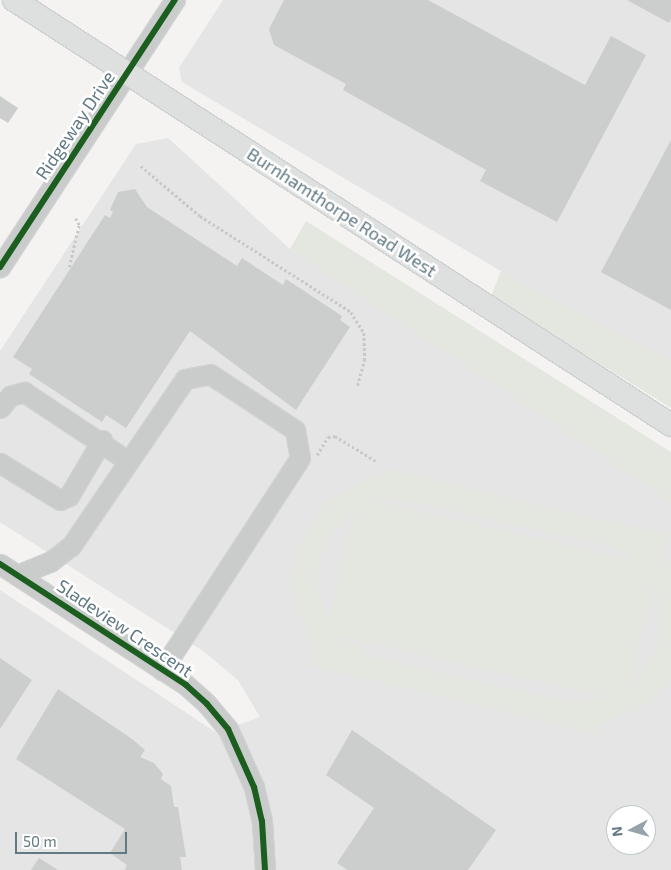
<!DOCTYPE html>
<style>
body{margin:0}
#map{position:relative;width:671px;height:870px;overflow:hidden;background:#f4f3f2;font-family:"Exo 2",sans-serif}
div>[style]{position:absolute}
.built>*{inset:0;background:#e4e5e4}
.green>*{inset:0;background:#e4e6e0}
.building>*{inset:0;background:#cccdcd}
.path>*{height:2.5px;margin-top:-1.25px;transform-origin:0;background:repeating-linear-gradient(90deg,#c7c8c9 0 2.5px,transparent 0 5px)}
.roads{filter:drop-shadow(1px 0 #d0d1d2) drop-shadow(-1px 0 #d0d1d2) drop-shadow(0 1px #d0d1d2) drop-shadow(0 -1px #d0d1d2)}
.minor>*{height:19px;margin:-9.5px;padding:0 9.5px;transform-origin:9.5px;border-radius:9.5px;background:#cacbcb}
.major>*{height:22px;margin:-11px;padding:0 11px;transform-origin:11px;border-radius:11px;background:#dedfdf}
.cycleway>*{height:6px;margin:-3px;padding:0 3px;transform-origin:3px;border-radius:3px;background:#1b5e20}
span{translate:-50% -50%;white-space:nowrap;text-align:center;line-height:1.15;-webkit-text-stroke:5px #fff;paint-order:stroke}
.street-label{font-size:18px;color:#627983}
.north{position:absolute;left:606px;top:805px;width:50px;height:50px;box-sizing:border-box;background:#fff;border:1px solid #c0c9cd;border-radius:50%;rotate:264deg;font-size:14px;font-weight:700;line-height:20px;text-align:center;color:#627983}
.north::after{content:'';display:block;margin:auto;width:18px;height:22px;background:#95a4aa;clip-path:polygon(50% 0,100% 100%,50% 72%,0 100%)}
.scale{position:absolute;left:15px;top:832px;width:112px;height:22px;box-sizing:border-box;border:2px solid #627983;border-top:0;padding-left:6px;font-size:15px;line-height:18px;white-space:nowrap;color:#627983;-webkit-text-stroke:4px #fff;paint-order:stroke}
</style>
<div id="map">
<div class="built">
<i style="clip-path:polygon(223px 0,671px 0,671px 362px,526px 286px,182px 82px,179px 68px)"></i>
<i style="clip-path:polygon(evenodd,168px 138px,290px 249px,671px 502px,671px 870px,0 870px,0 590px,217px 733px,260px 717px,238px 680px,203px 651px,0 522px,0 351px,136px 144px,168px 138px,616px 815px,646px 815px,646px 845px,616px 845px,616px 815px)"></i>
</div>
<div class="green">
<i style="clip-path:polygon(306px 221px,671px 452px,671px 502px,290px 249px)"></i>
<i style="clip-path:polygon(501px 271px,671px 362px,671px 408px,491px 296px)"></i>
<i style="clip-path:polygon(evenodd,384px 469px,667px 535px,663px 555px,671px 566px,671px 677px,665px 686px,642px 708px,600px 725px,597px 734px,310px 665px,315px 644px,298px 611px,293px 585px,298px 547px,325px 503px,358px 483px,383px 476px,384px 469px,394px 498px,607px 545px,637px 562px,376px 501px,394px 498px,384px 469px,355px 510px,329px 620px,317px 590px,321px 552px,330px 534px,355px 510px,384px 469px,654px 585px,661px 609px,657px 647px,650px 663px,629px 685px,654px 585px,384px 469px,341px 637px,342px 636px,606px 697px,573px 703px,376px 658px,341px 637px)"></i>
</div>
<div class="building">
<i style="clip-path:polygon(284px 0,428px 0,585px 85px,611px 36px,646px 55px,557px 222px,480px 181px,486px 170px,343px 90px,346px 84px,274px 45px,269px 29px)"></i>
<i style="clip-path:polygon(627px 0,671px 0,671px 19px,669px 23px)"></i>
<i style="clip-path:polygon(0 96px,18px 108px,8px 123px,0 118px)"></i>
<i style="clip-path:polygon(671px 140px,671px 310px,601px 272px)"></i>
<i style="clip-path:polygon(135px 189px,147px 207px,237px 266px,242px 258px,283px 285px,286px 279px,342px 316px,340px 320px,350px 327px,296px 410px,190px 331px,126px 428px,106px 415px,102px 422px,29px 374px,32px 369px,13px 357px,105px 215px,110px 218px,113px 212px,110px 210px,118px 192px)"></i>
<i style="clip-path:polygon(0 658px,32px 680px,0 729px)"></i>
<i style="clip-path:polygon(58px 689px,132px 739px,145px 750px,140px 757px,154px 763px,163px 774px,161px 779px,171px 786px,174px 807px,178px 807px,186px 857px,180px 857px,182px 870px,125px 870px,127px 865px,110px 853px,125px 829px,16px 759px)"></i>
<i style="clip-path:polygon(352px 730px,496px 830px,468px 870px,347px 870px,337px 863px,374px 808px,326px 775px)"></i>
<i style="clip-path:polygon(39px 858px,58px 870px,31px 870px)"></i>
</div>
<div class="path">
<i style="left:141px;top:166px;width:77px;rotate:40.3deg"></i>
<i style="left:200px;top:216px;width:179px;rotate:32.4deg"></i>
<i style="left:351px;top:312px;width:25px;rotate:58deg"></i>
<i style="left:364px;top:333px;width:26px;rotate:88deg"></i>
<i style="left:365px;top:359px;width:28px;rotate:105deg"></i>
<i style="left:69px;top:267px;width:43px;rotate:-76.6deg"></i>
<i style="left:79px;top:225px;width:10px;rotate:-119deg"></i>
<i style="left:317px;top:455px;width:21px;rotate:-59deg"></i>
<i style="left:328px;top:437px;width:7px;rotate:-8deg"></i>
<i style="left:335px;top:436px;width:48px;rotate:31.4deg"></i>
</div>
<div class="roads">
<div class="minor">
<i style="left:0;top:267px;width:319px;rotate:-56.8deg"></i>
<i style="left:0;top:408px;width:16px;rotate:-50deg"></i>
<i style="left:10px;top:396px;width:15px;rotate:-16deg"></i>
<i style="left:24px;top:392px;width:125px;rotate:33.6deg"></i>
<i style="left:0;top:463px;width:70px;rotate:31.7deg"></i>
<i style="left:60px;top:500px;width:10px;rotate:-24deg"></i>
<i style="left:69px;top:496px;width:65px;rotate:-59.5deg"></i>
<i style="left:0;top:564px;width:222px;rotate:33deg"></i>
<i style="left:186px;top:685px;width:28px;rotate:42deg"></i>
<i style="left:207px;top:704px;width:33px;rotate:50deg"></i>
<i style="left:228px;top:729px;width:64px;rotate:65.9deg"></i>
<i style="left:254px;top:787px;width:35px;rotate:77deg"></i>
<i style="left:262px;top:821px;width:49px;rotate:86.5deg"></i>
<i style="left:17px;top:575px;width:37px;rotate:-22deg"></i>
<i style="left:51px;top:561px;width:25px;rotate:-37deg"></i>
<i style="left:71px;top:546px;width:202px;rotate:-55.7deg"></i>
<i style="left:185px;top:379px;width:25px;rotate:-11deg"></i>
<i style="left:210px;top:374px;width:102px;rotate:33.4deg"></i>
<i style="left:295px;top:430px;width:28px;rotate:80deg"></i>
<i style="left:300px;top:458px;width:253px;rotate:123.1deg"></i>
</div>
<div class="major">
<i style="left:14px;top:0;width:782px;rotate:32.9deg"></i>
</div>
</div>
<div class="cycleway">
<i style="left:0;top:267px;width:319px;rotate:-56.8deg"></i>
<i style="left:0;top:564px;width:222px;rotate:33deg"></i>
<i style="left:186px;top:685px;width:28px;rotate:42deg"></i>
<i style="left:207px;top:704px;width:33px;rotate:50deg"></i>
<i style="left:228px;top:729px;width:64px;rotate:65.9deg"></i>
<i style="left:254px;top:787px;width:35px;rotate:77deg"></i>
<i style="left:262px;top:821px;width:49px;rotate:86.5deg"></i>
</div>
<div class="street-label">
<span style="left:75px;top:125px;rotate:-56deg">Ridgeway Drive</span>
<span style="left:342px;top:212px;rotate:33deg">Burnhamthorpe Road West</span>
<span style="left:125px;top:628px;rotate:34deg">Sladeview Crescent</span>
</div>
<div class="north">N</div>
<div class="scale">50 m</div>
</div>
